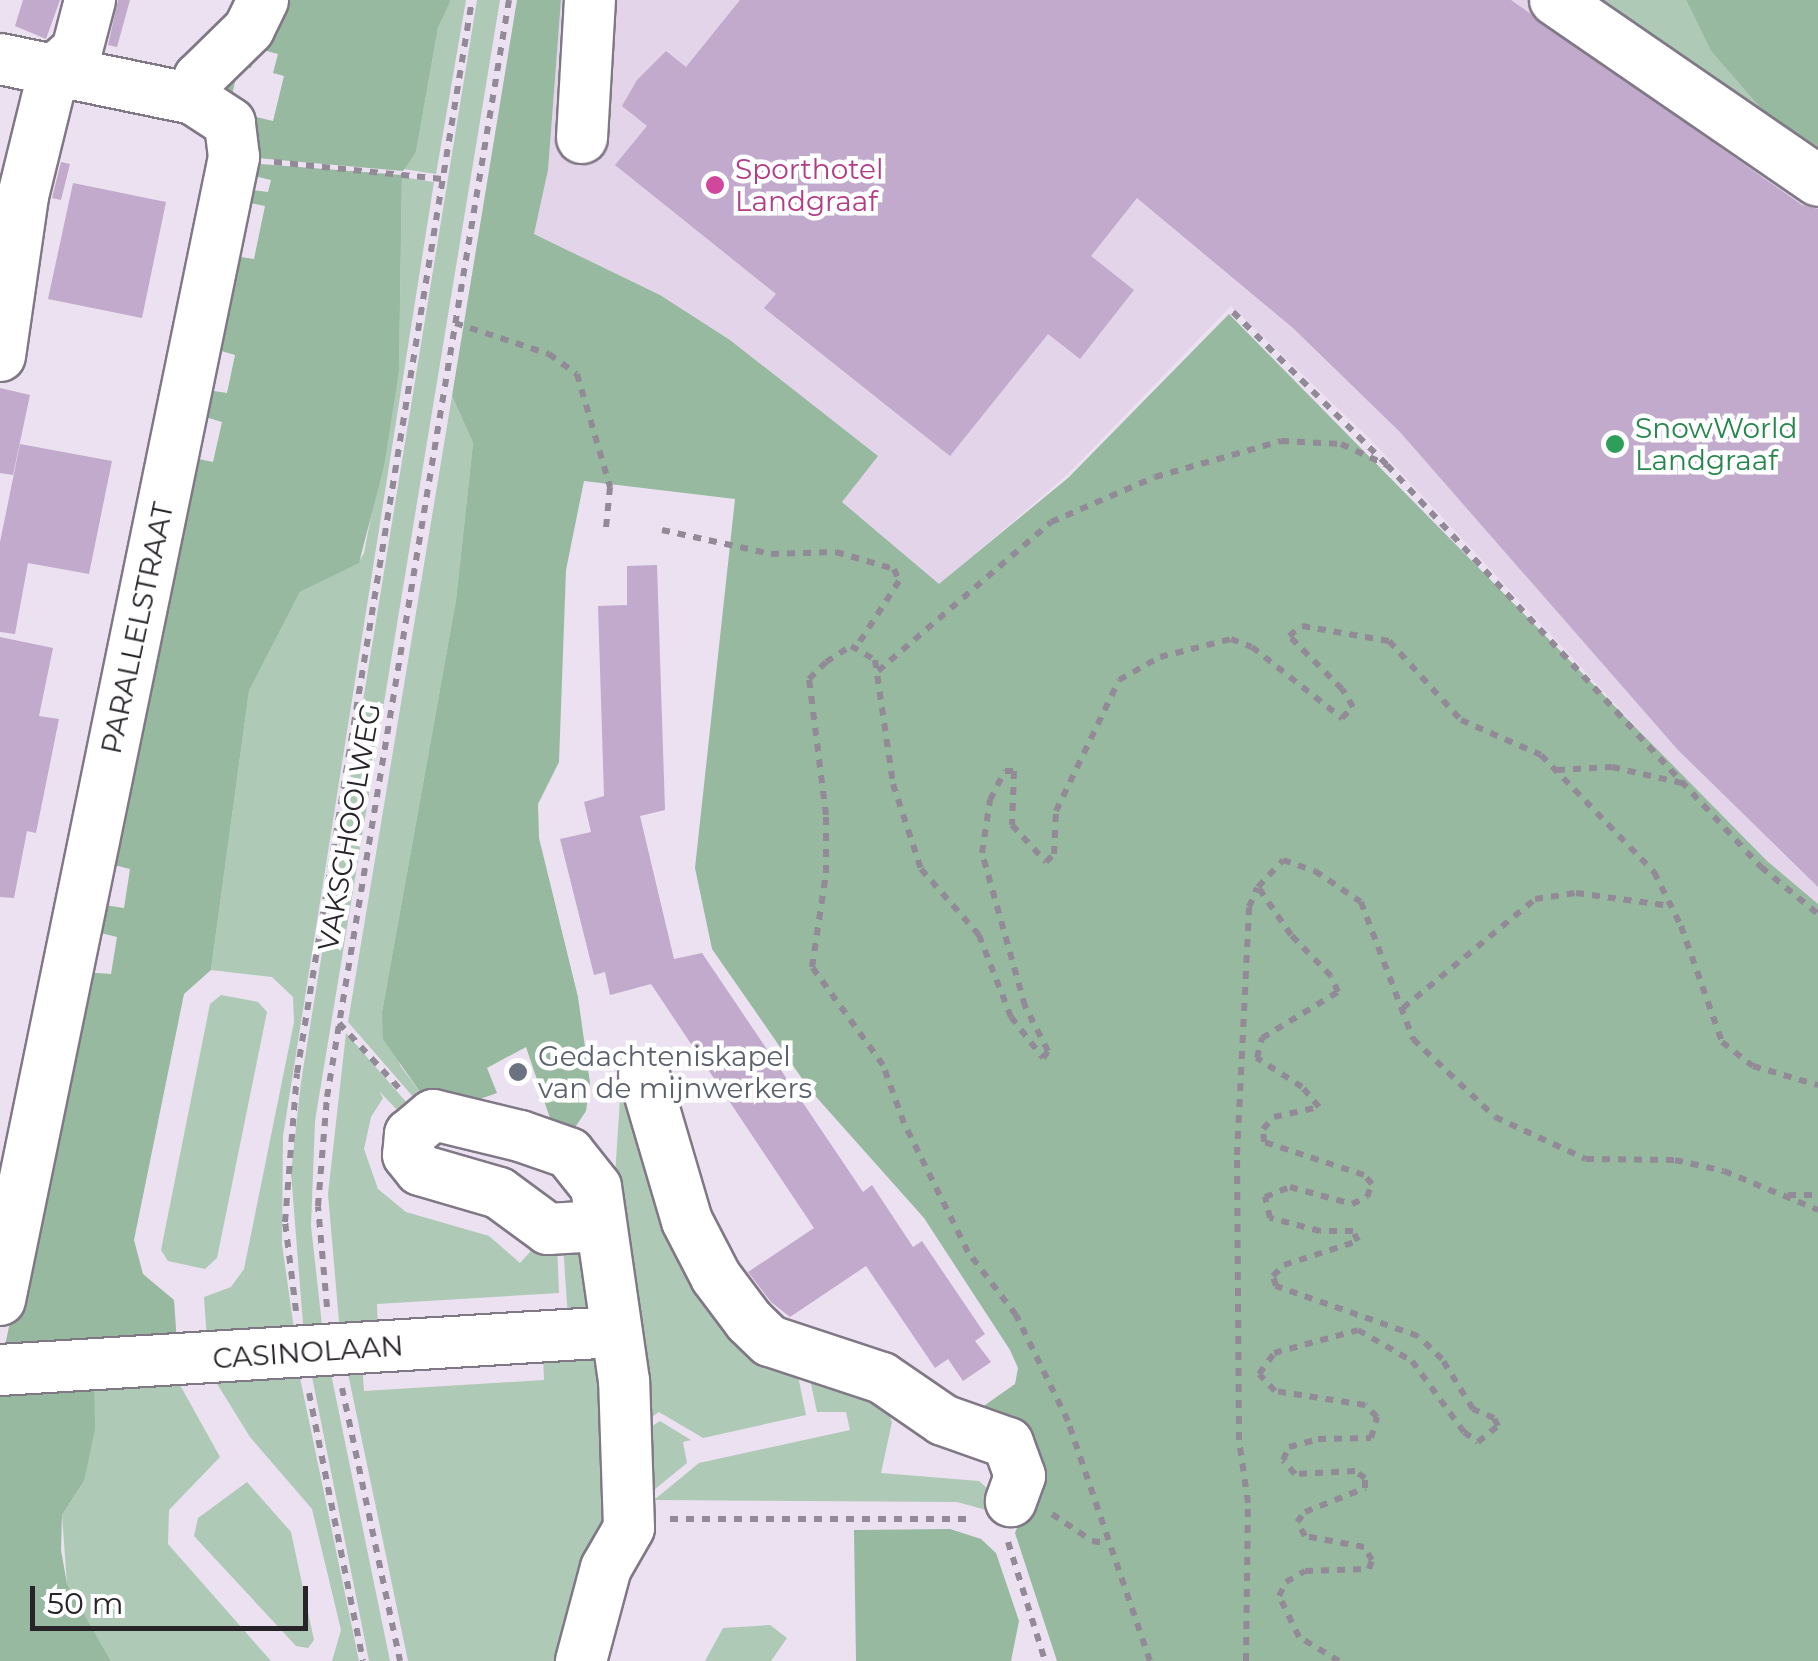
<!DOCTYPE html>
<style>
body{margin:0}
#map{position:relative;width:1818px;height:1661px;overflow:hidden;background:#ece1f1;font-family:Montserrat,sans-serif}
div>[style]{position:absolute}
.built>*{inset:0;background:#e3d4ea}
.green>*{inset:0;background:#aec9b6}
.forest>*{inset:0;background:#96b9a0}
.building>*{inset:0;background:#c1aacb}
.path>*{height:6px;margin-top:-3px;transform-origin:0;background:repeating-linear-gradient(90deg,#928a96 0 8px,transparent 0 16px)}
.roads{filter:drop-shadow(2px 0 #817886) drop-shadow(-2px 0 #817886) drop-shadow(0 2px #817886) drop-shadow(0 -2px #817886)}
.minor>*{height:50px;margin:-25px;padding:0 25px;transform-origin:25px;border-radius:25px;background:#fff}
.dots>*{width:28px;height:28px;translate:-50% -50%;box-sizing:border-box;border:5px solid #fff;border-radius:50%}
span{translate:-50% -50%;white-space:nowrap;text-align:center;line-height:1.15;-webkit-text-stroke:9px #fff;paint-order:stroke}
.hotel-label{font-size:28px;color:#b23c85}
.left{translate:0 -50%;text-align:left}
.leisure-label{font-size:28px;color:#27864d}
.street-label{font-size:28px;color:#272329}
.worship-label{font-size:28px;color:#5b616d}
.scale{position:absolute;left:30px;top:1586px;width:278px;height:45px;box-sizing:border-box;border:5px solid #272329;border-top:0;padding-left:12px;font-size:30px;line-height:35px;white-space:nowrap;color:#272329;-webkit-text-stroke:8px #fff;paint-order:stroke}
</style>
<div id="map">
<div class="built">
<i style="clip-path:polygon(561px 0,1686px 0,1711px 51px,1763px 111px,1818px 147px,1818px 910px,1764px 865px,1370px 439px,1231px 306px,1067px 475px,939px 585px,842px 502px,877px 456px,730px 340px,660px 295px,534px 234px,548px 170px)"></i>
</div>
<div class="green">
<i style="clip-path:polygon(451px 0,466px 0,436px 174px,403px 169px,416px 152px,438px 28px)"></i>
<i style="clip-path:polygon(477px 0,500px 0,315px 1121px,311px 1226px,323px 1334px,304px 1336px,291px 1173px,301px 1082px)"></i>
<i style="clip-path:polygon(1579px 0,1686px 0,1711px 51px,1763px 111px,1718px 97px)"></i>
<i style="clip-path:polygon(402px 177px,434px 182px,283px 1136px,282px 1244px,295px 1336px,207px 1341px,204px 1297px,231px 1287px,244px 1269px,294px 1022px,293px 997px,272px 977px,211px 970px,249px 691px,300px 592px,358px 563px,364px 553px,399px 371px)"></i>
<i style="clip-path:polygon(452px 396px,473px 443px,456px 600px,382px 1012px,400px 1065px,429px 1105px,422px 1107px,348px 1022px)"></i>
<i style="clip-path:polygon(221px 995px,258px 1002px,267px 1012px,217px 1258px,205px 1269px,168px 1261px,161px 1250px,210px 1004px)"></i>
<i style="clip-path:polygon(346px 1033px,414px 1111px,405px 1118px,379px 1091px,383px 1098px,371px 1117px,364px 1149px,378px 1189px,406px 1212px,489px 1236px,520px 1263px,540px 1241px,557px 1244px,559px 1293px,377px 1304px,378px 1331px,340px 1333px,328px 1194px)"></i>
<i style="clip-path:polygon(621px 1083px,671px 1241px,884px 1402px,892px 1422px,881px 1473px,979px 1481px,999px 1499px,990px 1511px,957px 1502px,654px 1500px,699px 1463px,850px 1430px,846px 1412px,817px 1412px,809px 1375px,798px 1376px,806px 1415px,703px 1438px,659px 1412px,641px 1424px,614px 1191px)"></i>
<i style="clip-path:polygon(582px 1243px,596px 1302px,586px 1315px,568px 1318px,563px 1244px)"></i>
<i style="clip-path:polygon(543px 1354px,597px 1357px,608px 1505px,567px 1661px,408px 1661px,346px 1364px,362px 1363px,364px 1391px,544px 1380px)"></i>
<i style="clip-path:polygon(310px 1367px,330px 1369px,390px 1661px,369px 1661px)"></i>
<i style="clip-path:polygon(298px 1368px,359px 1661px,332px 1661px,341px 1630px,312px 1509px,250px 1437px,211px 1374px)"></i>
<i style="clip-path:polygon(175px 1376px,220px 1457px,169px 1510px,168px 1544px,271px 1661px,111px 1661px,67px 1584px,62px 1515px,84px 1481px,94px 1380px)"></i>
<i style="clip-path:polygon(660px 1421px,691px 1440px,683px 1442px,687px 1463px,649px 1494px,641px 1433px)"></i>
<i style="clip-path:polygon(247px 1482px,291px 1532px,314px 1640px,308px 1648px,296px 1646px,194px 1536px,198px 1518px)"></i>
<i style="clip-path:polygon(770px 1625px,787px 1638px,771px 1661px,705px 1661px,723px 1628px)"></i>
</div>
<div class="forest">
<i style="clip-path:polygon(275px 0,451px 0,438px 28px,416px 152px,403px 171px,247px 157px,216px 77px,257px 49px,251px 68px,239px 65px,231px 99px,249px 103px,247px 115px,273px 121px,284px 76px,273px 73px,278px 54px,267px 51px,260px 35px)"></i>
<i style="clip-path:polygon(517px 0,561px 0,548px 170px,534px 234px,660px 295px,730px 340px,878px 456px,842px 502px,939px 584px,1068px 478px,1229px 314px,1767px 861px,1818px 904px,1818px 1661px,1057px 1661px,1015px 1533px,1024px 1510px,968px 1417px,1015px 1384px,1018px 1368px,1010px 1350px,924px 1218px,810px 1090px,712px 949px,695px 868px,735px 499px,584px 481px,566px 570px,559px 762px,538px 804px,539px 838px,578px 997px,590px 1083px,586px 1111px,576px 1126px,555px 1133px,526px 1047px,487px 1068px,497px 1093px,454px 1108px,429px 1105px,383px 1039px,382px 1012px,456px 600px,473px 443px,452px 396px)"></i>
<i style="clip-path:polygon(1686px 0,1818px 0,1818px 147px,1763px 111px,1711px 51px)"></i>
<i style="clip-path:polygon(246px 163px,402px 175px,399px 371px,384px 466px,359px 563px,300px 592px,249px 691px,211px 970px,184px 994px,134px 1240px,143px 1274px,174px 1300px,177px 1343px,5px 1346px,82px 972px,111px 974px,117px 937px,93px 931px,98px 904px,124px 908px,130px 869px,106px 863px,189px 457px,213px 462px,222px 422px,199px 415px,201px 389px,227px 393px,235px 355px,211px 348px,228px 255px,254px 259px,265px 206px,250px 203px,252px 190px,268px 192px,271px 180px,245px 174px)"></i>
<i style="clip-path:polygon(94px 1380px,95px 1429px,84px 1481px,62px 1515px,61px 1550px,67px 1584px,111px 1661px,0 1661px,0 1387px)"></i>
<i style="clip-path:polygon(950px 1529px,981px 1539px,996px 1553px,1019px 1621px,1011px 1661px,856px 1661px,854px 1530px)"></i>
</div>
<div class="building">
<i style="clip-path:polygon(23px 0,60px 0,46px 39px,15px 26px)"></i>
<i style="clip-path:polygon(118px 0,130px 0,117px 47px,108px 45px)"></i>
<i style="clip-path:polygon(740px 0,1511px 0,1802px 205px,1818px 209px,1818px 887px,1678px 750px,1400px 432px,1293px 328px,1137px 198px,1091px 256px,1134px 290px,1080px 359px,1048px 334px,950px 456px,764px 308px,776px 294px,615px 165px,647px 126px,622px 106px,637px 80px,666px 51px,686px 67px)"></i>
<i style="clip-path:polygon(61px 162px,70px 164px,61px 200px,52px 198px)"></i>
<i style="clip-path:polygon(73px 183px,166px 202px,142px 318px,48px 299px)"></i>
<i style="clip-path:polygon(0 388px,30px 395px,13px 475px,0 473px)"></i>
<i style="clip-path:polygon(20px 444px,112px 461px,89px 574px,28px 563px,15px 634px,0 632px,0 542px)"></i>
<i style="clip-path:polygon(657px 565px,665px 810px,640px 816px,674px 959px,702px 953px,863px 1192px,872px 1185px,913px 1247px,922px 1241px,985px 1334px,975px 1341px,991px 1362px,963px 1381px,948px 1359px,935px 1368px,866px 1266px,790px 1317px,771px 1302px,748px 1272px,814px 1228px,651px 984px,610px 995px,605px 972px,594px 975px,560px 839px,591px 832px,584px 802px,604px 796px,598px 606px,627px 605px,627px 566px)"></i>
<i style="clip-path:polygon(0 637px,53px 648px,39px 716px,59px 719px,36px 833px,27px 831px,14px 898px,0 897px)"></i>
</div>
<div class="path">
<i style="left:274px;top:162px;width:169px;rotate:5.8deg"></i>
<i style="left:1233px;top:312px;width:216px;rotate:44.8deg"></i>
<i style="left:455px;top:323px;width:99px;rotate:18.3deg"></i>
<i style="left:549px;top:354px;width:34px;rotate:36deg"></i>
<i style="left:577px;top:374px;width:118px;rotate:73.7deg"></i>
<i style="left:610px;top:487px;width:41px;rotate:95.6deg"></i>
<i style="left:662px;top:530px;width:112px;rotate:12.4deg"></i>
<i style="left:771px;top:554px;width:65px;rotate:-1.8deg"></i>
<i style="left:836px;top:552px;width:60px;rotate:16.3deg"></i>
<i style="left:894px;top:569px;width:13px;rotate:67deg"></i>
<i style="left:899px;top:581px;width:77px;rotate:122.9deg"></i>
<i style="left:878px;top:671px;width:228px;rotate:-40.7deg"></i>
<i style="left:1051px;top:522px;width:113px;rotate:-23.4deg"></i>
<i style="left:1155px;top:477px;width:131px;rotate:-15.9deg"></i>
<i style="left:1281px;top:441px;width:60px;rotate:2.9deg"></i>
<i style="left:1341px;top:444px;width:51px;rotate:24.5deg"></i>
<i style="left:1387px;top:465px;width:549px;rotate:47.07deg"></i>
<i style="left:1761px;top:867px;width:74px;rotate:39.5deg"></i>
<i style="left:1557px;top:770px;width:55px;rotate:-3.1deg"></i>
<i style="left:1612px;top:767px;width:72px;rotate:12.9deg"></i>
<i style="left:1403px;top:1008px;width:171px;rotate:-39.5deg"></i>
<i style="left:1535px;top:899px;width:41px;rotate:-8.3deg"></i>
<i style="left:1576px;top:893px;width:96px;rotate:7.8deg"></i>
<i style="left:339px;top:1023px;width:88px;rotate:47.3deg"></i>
<i style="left:1788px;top:1195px;width:30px"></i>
<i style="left:327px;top:1307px;width:101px;rotate:-95.1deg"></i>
<i style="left:318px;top:1206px;width:109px;rotate:-85.3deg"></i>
<i style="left:327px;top:1097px;width:1112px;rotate:-80.58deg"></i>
<i style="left:296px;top:1311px;width:90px;rotate:-97deg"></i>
<i style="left:285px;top:1222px;width:149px;rotate:-85.4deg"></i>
<i style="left:297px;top:1073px;width:1087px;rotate:-80.74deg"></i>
<i style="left:342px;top:1388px;width:279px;rotate:78deg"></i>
<i style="left:309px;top:1393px;width:273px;rotate:78.6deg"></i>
<i style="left:1052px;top:1514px;width:48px;rotate:34deg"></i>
<i style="left:1092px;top:1541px;width:14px;rotate:8deg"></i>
<i style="left:670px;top:1519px;width:303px"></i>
<i style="left:1008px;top:1542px;width:125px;rotate:72.7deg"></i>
<i style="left:1150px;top:1661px;width:254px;rotate:-108.9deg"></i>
<i style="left:1068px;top:1421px;width:118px;rotate:-116.1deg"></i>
<i style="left:1016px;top:1315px;width:79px;rotate:-127.3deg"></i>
<i style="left:968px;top:1252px;width:144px;rotate:-116.4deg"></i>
<i style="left:904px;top:1123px;width:62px;rotate:-109.9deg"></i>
<i style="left:883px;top:1065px;width:121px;rotate:-125.9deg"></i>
<i style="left:812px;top:967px;width:95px;rotate:-81.5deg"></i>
<i style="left:826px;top:873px;width:58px;rotate:-90deg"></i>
<i style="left:826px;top:815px;width:137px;rotate:-97.1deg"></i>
<i style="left:809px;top:679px;width:24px;rotate:-45deg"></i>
<i style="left:826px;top:662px;width:30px;rotate:-33deg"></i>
<i style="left:851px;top:646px;width:28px;rotate:30deg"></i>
<i style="left:875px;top:660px;width:125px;rotate:81.7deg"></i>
<i style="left:893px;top:784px;width:89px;rotate:71.8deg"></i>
<i style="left:921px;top:869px;width:88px;rotate:48.7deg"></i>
<i style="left:979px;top:935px;width:88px;rotate:68.7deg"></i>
<i style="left:1011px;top:1017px;width:52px;rotate:52deg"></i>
<i style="left:1043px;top:1058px;width:9px;rotate:-54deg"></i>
<i style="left:1048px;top:1051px;width:51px;rotate:-117.1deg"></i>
<i style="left:1025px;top:1006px;width:159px;rotate:-105.7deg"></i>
<i style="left:982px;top:853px;width:54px;rotate:-81.4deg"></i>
<i style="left:990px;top:800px;width:33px;rotate:-63deg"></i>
<i style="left:1005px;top:771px;width:9px"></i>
<i style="left:1014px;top:771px;width:54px;rotate:92.1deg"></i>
<i style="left:1012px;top:825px;width:50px;rotate:47.4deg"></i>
<i style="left:1046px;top:862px;width:11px;rotate:-45deg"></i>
<i style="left:1054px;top:854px;width:43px;rotate:-87.3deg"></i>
<i style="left:1056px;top:811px;width:145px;rotate:-64.3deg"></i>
<i style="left:1119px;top:680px;width:47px;rotate:-29.3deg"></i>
<i style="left:1160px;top:657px;width:73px;rotate:-14.2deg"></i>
<i style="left:1231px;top:639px;width:22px;rotate:21deg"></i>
<i style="left:1252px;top:647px;width:115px;rotate:38.3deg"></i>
<i style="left:1342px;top:718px;width:16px;rotate:-45deg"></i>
<i style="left:1353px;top:707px;width:21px;rotate:-121deg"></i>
<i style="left:1342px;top:689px;width:75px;rotate:-135deg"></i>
<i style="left:1289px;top:636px;width:16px;rotate:-38deg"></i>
<i style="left:1302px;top:626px;width:88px;rotate:9.8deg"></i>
<i style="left:1389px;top:641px;width:107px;rotate:47.7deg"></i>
<i style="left:1461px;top:720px;width:87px;rotate:23.6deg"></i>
<i style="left:1541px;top:755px;width:163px;rotate:46deg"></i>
<i style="left:1654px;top:872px;width:60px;rotate:63.4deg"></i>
<i style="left:1681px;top:926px;width:123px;rotate:70.5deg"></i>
<i style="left:1722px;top:1042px;width:39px;rotate:38deg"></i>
<i style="left:1753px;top:1066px;width:68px;rotate:16.3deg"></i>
<i style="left:1246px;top:1661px;width:158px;rotate:-89.3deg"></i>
<i style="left:1248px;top:1503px;width:64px;rotate:-98.1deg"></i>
<i style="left:1239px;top:1440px;width:285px;rotate:-90.4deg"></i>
<i style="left:1237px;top:1155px;width:248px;rotate:-87.2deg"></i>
<i style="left:1249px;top:907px;width:21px;rotate:-67deg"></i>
<i style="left:1339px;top:1661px;width:47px;rotate:-149deg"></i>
<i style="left:1299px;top:1637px;width:46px;rotate:-116deg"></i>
<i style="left:1279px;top:1596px;width:16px;rotate:-63deg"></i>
<i style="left:1286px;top:1582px;width:22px;rotate:-30deg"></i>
<i style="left:1305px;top:1571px;width:64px;rotate:-1.8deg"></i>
<i style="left:1369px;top:1569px;width:9px;rotate:-72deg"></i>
<i style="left:1372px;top:1560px;width:15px;rotate:-122deg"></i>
<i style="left:1364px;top:1547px;width:60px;rotate:-169.4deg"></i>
<i style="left:1305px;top:1536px;width:16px;rotate:-120deg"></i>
<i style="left:1297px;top:1522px;width:13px;rotate:-51deg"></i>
<i style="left:1305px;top:1512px;width:65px;rotate:-21.8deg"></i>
<i style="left:1365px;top:1488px;width:10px;rotate:-90deg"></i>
<i style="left:1365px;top:1478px;width:12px;rotate:-145deg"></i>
<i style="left:1355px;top:1471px;width:60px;rotate:177.1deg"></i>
<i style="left:1295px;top:1474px;width:18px;rotate:-131deg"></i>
<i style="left:1283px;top:1460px;width:14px;rotate:-65deg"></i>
<i style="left:1289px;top:1447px;width:30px;rotate:-15deg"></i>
<i style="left:1318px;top:1439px;width:53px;rotate:-1.1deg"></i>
<i style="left:1371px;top:1438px;width:22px;rotate:-74deg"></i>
<i style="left:1377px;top:1417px;width:17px;rotate:-135deg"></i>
<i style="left:1365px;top:1405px;width:91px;rotate:-171.2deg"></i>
<i style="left:1275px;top:1391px;width:23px;rotate:-133deg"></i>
<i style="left:1259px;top:1374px;width:26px;rotate:-54deg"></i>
<i style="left:1274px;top:1353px;width:87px;rotate:-15.3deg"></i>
<i style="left:1358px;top:1330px;width:62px;rotate:29.9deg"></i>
<i style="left:1412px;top:1361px;width:88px;rotate:53.8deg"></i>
<i style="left:1464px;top:1432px;width:17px;rotate:36deg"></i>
<i style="left:1478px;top:1442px;width:26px;rotate:-39deg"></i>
<i style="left:1498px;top:1426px;width:9px;rotate:-117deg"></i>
<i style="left:1494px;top:1418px;width:23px;rotate:-157deg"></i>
<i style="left:1473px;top:1409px;width:59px;rotate:-121.8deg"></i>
<i style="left:1442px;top:1359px;width:33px;rotate:-136deg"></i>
<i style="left:1418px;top:1336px;width:151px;rotate:-160.6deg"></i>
<i style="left:1276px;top:1286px;width:10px;rotate:-107deg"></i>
<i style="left:1273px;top:1276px;width:16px;rotate:-45deg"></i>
<i style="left:1284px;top:1265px;width:78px;rotate:-18deg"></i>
<i style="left:1358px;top:1241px;width:11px;rotate:-117deg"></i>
<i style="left:1353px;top:1231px;width:33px;rotate:180deg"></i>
<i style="left:1320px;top:1231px;width:52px;rotate:-165.4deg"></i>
<i style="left:1270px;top:1218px;width:22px;rotate:-103deg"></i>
<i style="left:1265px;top:1197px;width:27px;rotate:-22deg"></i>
<i style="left:1290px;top:1187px;width:64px;rotate:15.3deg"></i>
<i style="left:1352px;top:1204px;width:17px;rotate:-25deg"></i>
<i style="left:1367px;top:1197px;width:14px;rotate:-69deg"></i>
<i style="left:1372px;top:1184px;width:12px;rotate:-132deg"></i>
<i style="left:1364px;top:1175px;width:105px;rotate:-161.7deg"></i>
<i style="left:1264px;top:1142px;width:13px;rotate:-94deg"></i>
<i style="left:1263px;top:1129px;width:16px;rotate:-47deg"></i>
<i style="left:1274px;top:1117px;width:46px;rotate:-12.5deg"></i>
<i style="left:1319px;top:1107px;width:26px;rotate:-130deg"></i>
<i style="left:1302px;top:1087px;width:54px;rotate:-147.2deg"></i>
<i style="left:1257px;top:1058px;width:21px;rotate:-76deg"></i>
<i style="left:1262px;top:1038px;width:89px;rotate:-31.2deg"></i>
<i style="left:1338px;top:992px;width:17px;rotate:-114deg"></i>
<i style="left:1331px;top:976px;width:57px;rotate:-134.3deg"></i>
<i style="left:1291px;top:935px;width:58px;rotate:-124.5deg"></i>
<i style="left:1258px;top:887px;width:37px;rotate:-47deg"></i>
<i style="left:1283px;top:860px;width:34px;rotate:19deg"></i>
<i style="left:1315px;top:871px;width:55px;rotate:34deg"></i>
<i style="left:1361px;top:902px;width:147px;rotate:69.2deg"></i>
<i style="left:1413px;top:1039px;width:113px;rotate:43.6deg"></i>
<i style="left:1495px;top:1117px;width:100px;rotate:24.8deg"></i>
<i style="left:1586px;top:1159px;width:89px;rotate:0.6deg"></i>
<i style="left:1675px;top:1160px;width:50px;rotate:12.7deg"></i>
<i style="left:1724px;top:1171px;width:102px;rotate:22.5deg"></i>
</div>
<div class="roads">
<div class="minor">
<i style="left:1555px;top:0;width:319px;rotate:34.5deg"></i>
<i style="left:0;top:59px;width:197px;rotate:11.7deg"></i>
<i style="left:582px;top:138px;width:138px;rotate:-86.7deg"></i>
<i style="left:0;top:356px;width:162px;rotate:-81.8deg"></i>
<i style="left:23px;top:196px;width:130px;rotate:-76.2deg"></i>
<i style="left:54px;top:70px;width:30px;rotate:-41deg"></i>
<i style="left:77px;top:50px;width:52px;rotate:-75.4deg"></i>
<i style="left:644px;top:1075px;width:152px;rotate:73.6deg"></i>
<i style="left:687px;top:1221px;width:63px;rotate:62.6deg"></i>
<i style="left:716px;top:1277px;width:55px;rotate:53.1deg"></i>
<i style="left:749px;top:1321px;width:29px;rotate:44deg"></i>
<i style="left:770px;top:1341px;width:118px;rotate:18.3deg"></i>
<i style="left:882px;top:1378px;width:74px;rotate:34.5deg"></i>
<i style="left:943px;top:1420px;width:69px;rotate:19.5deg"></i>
<i style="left:1008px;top:1443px;width:35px;rotate:70deg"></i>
<i style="left:1020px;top:1476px;width:27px;rotate:110deg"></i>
<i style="left:0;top:1300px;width:1167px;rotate:-78.43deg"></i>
<i style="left:234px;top:157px;width:34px;rotate:-97deg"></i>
<i style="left:230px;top:123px;width:44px;rotate:-147deg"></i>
<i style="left:193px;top:99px;width:22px;rotate:-74deg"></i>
<i style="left:199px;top:78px;width:70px;rotate:-44.4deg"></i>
<i style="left:249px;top:29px;width:32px;rotate:-64deg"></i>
<i style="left:0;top:1370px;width:616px;rotate:-3.54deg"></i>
<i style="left:581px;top:1661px;width:96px;rotate:-75deg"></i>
<i style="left:606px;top:1568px;width:46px;rotate:-60.1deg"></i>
<i style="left:629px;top:1528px;width:147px;rotate:-91.9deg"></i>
<i style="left:624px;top:1381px;width:196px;rotate:-98.2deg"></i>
<i style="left:596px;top:1187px;width:43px;rotate:-128.5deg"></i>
<i style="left:569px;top:1153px;width:52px;rotate:-160.9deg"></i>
<i style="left:520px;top:1136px;width:89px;rotate:-166.4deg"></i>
<i style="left:433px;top:1115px;width:30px;rotate:140deg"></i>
<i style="left:410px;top:1134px;width:21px;rotate:95deg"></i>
<i style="left:408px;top:1155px;width:19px;rotate:51deg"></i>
<i style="left:420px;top:1170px;width:82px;rotate:16.2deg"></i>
<i style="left:499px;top:1193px;width:61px;rotate:36.3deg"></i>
<i style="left:548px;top:1229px;width:52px;rotate:-3.3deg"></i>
</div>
</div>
<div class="dots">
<i style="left:715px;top:185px;background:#d1479c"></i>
<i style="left:1615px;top:444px;background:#2e9e5b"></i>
<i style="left:518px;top:1072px;background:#6b7280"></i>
</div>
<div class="hotel-label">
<span class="left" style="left:735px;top:185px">Sporthotel<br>Landgraaf</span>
</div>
<div class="leisure-label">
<span class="left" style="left:1635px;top:444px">SnowWorld<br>Landgraaf</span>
</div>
<div class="street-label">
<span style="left:137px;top:628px;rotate:-78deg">PARALLELSTRAAT</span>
<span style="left:349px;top:827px;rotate:-80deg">VAKSCHOOLWEG</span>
<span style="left:308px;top:1352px;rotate:-4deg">CASINOLAAN</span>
</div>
<div class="worship-label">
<span class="left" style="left:538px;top:1072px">Gedachteniskapel<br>van de mijnwerkers</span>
</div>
<div class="scale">50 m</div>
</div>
